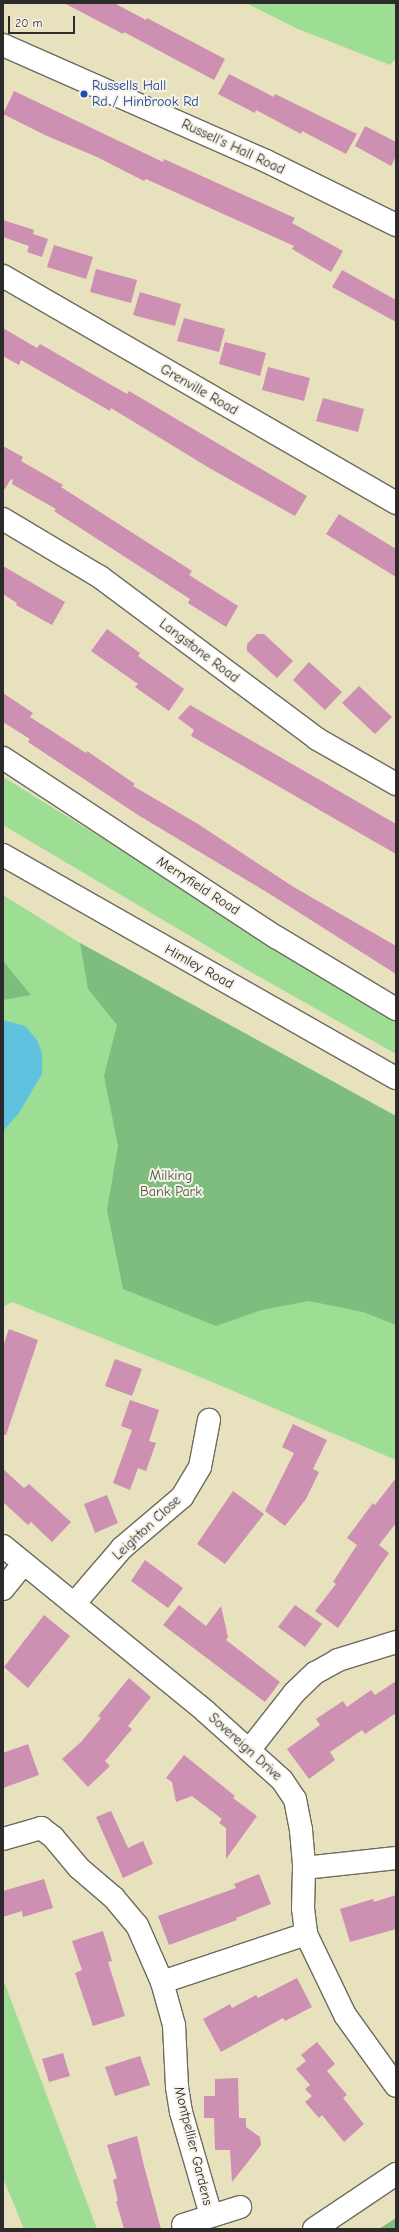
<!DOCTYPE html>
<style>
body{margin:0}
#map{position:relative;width:399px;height:2232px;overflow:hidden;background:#e7e1be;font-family:"Comic Neue",sans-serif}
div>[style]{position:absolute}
.green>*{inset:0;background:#9dde94}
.forest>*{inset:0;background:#7ebd7e}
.water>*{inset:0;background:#60c2de}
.building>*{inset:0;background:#cd8fb2}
.roads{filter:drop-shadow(1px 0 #6d6b5e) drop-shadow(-1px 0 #6d6b5e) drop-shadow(0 1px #6d6b5e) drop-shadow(0 -1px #6d6b5e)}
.street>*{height:22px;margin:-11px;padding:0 11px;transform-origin:11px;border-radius:11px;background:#fff}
.secondary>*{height:22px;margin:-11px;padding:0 11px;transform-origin:11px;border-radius:11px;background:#fff}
.dots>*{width:11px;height:11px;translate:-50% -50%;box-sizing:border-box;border:2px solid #f7f3e8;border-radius:50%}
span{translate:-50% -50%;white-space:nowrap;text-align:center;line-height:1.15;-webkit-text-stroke:4px #f7f3e8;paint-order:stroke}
.transit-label{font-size:14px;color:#164399}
.left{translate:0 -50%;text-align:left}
.street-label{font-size:14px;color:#2b2b2b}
.park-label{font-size:14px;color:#485845}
.frame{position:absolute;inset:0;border:4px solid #2b2b2b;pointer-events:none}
.scale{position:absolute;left:8px;top:16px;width:67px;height:18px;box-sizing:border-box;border:2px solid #2b2b2b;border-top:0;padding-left:5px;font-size:12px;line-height:14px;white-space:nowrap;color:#2b2b2b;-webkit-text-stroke:3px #f7f3e8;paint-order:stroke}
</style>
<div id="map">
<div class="green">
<i style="clip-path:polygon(246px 3px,396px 3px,396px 58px,390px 65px,298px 29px)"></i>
<i style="clip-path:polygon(3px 777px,396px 1019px,396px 1054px,249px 971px,3px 825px)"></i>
<i style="clip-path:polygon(3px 895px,80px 943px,396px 1116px,396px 1460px,205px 1379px,12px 1302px,3px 1307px)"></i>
<i style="clip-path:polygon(3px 1979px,97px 2229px,24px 2229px,3px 2178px)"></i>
</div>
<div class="forest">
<i style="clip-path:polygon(80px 943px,396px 1116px,396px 1325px,363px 1312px,309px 1301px,262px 1310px,216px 1326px,123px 1289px,107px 1210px,118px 1146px,104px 1076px,117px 1025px,88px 989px)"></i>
<i style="clip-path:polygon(3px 961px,31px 995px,3px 1000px)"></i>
<i style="clip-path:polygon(396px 2218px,396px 2229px,379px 2229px)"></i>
</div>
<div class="water">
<i style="clip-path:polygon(3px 1020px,25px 1026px,37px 1040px,42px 1053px,42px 1074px,19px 1113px,3px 1131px)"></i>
</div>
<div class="building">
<i style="clip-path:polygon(64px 3px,114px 3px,146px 20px,147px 18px,225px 59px,214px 80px,124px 32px,123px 34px)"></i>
<i style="clip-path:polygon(229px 74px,274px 97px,275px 94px,357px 134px,346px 154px,302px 131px,301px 134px,256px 110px,255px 113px,218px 94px)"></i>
<i style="clip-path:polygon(14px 91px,163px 162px,164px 159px,295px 218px,292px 223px,343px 251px,331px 272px,292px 249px,294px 246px,146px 179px,144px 181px,97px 157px,47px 136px,3px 114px)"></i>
<i style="clip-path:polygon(365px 126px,396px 142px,396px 156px,391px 166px,355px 146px)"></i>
<i style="clip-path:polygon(3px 220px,34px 230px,33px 234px,48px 239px,42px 257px,27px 252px,29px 246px,3px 237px)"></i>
<i style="clip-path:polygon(54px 245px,93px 257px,86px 279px,47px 267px)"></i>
<i style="clip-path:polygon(96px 269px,137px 280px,131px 303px,90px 292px)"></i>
<i style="clip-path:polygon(342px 270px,396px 300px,396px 322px,332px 287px)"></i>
<i style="clip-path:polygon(140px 292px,181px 304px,175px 326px,133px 315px)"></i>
<i style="clip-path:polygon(184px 318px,225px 329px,219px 352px,177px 341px)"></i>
<i style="clip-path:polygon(3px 328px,37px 348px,40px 344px,127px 394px,129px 391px,307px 496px,295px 516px,211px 469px,111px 408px,110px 411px,21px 360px,19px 365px,3px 356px)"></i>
<i style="clip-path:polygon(225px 342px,266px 353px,260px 376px,219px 364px)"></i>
<i style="clip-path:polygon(268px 367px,310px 378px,304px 401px,262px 390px)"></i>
<i style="clip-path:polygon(323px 398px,364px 409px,358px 432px,316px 421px)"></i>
<i style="clip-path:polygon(3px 446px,23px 457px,21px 461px,63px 485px,61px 487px,192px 571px,189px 575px,238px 606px,226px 627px,188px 603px,190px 599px,54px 511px,56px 509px,12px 484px,13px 480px,11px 479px,3px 492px)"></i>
<i style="clip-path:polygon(339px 514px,396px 549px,396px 577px,326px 534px)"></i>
<i style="clip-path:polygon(3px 566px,65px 602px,52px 625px,16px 605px,17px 603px,3px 594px)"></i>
<i style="clip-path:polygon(107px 629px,140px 653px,138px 656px,184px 689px,169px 711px,135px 687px,138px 684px,91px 651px)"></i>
<i style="clip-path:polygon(257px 634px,264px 634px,293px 661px,277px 678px,247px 651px,247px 644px)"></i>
<i style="clip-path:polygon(309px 662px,342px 692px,325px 710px,293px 680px)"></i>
<i style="clip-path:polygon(359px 686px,392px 717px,375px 734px,342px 703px)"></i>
<i style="clip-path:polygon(3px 693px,33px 713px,30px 717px,86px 753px,87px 751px,135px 784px,133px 786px,198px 824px,292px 886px,396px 946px,396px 974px,273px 896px,138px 815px,28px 742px,30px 739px,3px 722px)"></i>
<i style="clip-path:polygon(190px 705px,396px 824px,396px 854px,191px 736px,194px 730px,178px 718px)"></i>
<i style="clip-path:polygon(9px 1329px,38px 1340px,6px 1435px,3px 1435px,3px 1346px)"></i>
<i style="clip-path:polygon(115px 1359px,142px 1369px,132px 1396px,105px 1386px)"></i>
<i style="clip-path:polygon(130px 1400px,159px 1410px,149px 1441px,156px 1443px,146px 1471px,138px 1468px,130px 1490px,113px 1483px,132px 1430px,121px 1426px)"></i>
<i style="clip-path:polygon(293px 1424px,327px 1440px,313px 1469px,319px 1472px,306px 1499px,285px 1526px,265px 1511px,294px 1453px,282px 1447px)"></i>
<i style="clip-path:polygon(3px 1469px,24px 1488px,29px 1484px,71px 1522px,52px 1542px,31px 1522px,28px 1525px,3px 1502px)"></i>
<i style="clip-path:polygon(396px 1478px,396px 1523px,379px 1545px,389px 1553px,338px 1628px,315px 1611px,336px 1584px,333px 1582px,357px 1545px,347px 1538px,373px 1503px,375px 1505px)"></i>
<i style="clip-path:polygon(233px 1491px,264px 1514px,225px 1564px,197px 1544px)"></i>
<i style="clip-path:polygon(107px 1495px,118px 1523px,95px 1533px,84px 1504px)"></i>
<i style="clip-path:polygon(145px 1560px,183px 1588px,168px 1608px,131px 1581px)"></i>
<i style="clip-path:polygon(179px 1605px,206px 1626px,221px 1606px,228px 1637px,226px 1640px,280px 1682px,265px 1702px,163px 1625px)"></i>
<i style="clip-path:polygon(295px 1605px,322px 1624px,305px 1647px,278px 1627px)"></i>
<i style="clip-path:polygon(44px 1615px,70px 1636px,28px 1688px,4px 1667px)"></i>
<i style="clip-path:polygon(129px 1678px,151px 1697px,128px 1726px,132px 1729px,105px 1761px,110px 1766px,88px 1787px,62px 1759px,81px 1742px,101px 1718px,98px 1716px)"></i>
<i style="clip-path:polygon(396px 1681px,396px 1713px,365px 1734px,362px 1730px,330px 1752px,335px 1760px,309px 1779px,287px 1749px,320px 1725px,316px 1719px,343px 1701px,347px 1707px,371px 1690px,375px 1695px)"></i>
<i style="clip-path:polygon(28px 1744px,39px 1775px,3px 1788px,3px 1753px)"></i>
<i style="clip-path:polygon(184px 1755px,235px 1796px,233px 1798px,257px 1816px,226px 1859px,226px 1828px,219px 1823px,222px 1819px,192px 1796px,176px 1802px,172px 1782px,166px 1778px)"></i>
<i style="clip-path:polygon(111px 1811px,128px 1848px,143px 1841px,153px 1864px,123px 1878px,96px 1817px)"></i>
<i style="clip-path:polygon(259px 1874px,271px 1904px,236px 1918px,237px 1920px,169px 1945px,158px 1916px,236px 1888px,234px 1884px)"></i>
<i style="clip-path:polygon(44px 1879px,53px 1908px,23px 1917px,22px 1911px,3px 1917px,3px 1891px)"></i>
<i style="clip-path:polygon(396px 1895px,396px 1929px,350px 1942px,340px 1909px,373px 1899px,374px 1902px)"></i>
<i style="clip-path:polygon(103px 1931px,112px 1961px,108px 1962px,125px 2016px,93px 2026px,75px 1973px,82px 1970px,72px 1941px)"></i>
<i style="clip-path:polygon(297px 1978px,312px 2007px,285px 2021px,283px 2018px,221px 2052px,203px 2019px,230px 2004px,232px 2008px,256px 1995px,258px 1998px)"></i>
<i style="clip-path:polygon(317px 2042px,335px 2064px,327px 2071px,347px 2095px,343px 2098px,364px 2124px,344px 2142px,322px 2115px,319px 2118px,305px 2102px,312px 2096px,305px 2089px,310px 2085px,296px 2069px,306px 2061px,301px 2055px)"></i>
<i style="clip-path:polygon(63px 2053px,70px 2076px,49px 2082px,42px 2059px)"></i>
<i style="clip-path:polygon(140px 2056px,150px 2085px,115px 2096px,105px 2067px)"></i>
<i style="clip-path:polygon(238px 2078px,239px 2118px,246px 2118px,246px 2127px,260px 2137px,261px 2145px,232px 2182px,230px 2150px,215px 2150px,214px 2118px,204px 2118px,204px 2096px,215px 2096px,215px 2079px)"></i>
<i style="clip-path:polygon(137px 2136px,144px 2166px,161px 2229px,124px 2229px,116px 2201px,118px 2201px,113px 2180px,117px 2178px,107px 2145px)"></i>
</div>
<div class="roads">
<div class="street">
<i style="left:3px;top:45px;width:287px;rotate:23.8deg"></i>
<i style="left:266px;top:161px;width:145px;rotate:26.2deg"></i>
<i style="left:3px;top:276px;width:454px;rotate:30deg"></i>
<i style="left:3px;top:519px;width:113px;rotate:30.9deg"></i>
<i style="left:100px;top:577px;width:271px;rotate:36.7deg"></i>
<i style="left:317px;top:739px;width:91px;rotate:29.7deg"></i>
<i style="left:3px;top:758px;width:326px;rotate:33.3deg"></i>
<i style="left:276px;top:937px;width:140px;rotate:31deg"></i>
<i style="left:3px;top:1546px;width:261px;rotate:39.2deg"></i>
<i style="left:205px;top:1711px;width:103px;rotate:41.9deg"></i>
<i style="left:282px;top:1780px;width:23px;rotate:56deg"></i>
<i style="left:295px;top:1799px;width:32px;rotate:79deg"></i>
<i style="left:301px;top:1830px;width:38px;rotate:85deg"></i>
<i style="left:304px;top:1868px;width:40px;rotate:91.4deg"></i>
<i style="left:303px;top:1908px;width:26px;rotate:83deg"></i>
<i style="left:306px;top:1934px;width:90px;rotate:64.3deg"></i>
<i style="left:345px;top:2015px;width:87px;rotate:54.3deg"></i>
<i style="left:3px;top:1589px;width:32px;rotate:-51deg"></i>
<i style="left:74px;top:1604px;width:74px;rotate:-49.4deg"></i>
<i style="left:122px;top:1548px;width:79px;rotate:-40.4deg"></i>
<i style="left:182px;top:1497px;width:35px;rotate:-59deg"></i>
<i style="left:200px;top:1467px;width:48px;rotate:-79.2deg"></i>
<i style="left:250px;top:1749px;width:71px;rotate:-51.8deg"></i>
<i style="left:294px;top:1693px;width:29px;rotate:-44deg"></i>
<i style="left:315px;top:1673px;width:26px;rotate:-29deg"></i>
<i style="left:338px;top:1660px;width:61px;rotate:-17.2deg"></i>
<i style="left:3px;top:1839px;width:40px;rotate:-16deg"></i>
<i style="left:41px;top:1828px;width:15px;rotate:37deg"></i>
<i style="left:53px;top:1837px;width:40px;rotate:50deg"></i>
<i style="left:79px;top:1868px;width:46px;rotate:40.6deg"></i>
<i style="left:114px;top:1898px;width:35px;rotate:50deg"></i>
<i style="left:137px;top:1925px;width:62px;rotate:66.3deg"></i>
<i style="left:162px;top:1982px;width:45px;rotate:74.4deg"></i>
<i style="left:174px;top:2025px;width:62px;rotate:87.2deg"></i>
<i style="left:177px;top:2087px;width:25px;rotate:81deg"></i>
<i style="left:181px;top:2112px;width:107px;rotate:73.8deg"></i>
<i style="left:304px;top:1868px;width:93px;rotate:-6.2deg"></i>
<i style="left:162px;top:1982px;width:152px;rotate:-18.4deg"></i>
<i style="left:183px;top:2225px;width:60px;rotate:-17.5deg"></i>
</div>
<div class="secondary">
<i style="left:3px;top:855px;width:452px;rotate:29.6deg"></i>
<i style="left:314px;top:2229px;width:99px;rotate:-33.9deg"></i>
</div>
</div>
<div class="dots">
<i style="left:84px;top:94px;background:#1a4fb4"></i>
</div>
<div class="transit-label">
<span class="left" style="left:92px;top:94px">Russells Hall<br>Rd / Hinbrook Rd</span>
</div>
<div class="street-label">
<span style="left:233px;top:147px;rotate:25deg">Russell's Hall Road</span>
<span style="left:199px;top:390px;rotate:30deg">Grenville Road</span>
<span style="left:199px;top:651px;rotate:37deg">Langstone Road</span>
<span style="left:198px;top:886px;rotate:33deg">Merryfield Road</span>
<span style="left:199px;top:967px;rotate:29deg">Himley Road</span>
<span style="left:147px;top:1528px;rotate:-43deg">Leighton Close</span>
<span style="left:245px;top:1747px;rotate:42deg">Sovereign Drive</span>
<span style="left:193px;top:2146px;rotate:76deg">Montpellier Gardens</span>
</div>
<div class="park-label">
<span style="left:171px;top:1184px">Milking<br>Bank Park</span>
</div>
<div class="frame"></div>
<div class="scale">20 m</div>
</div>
